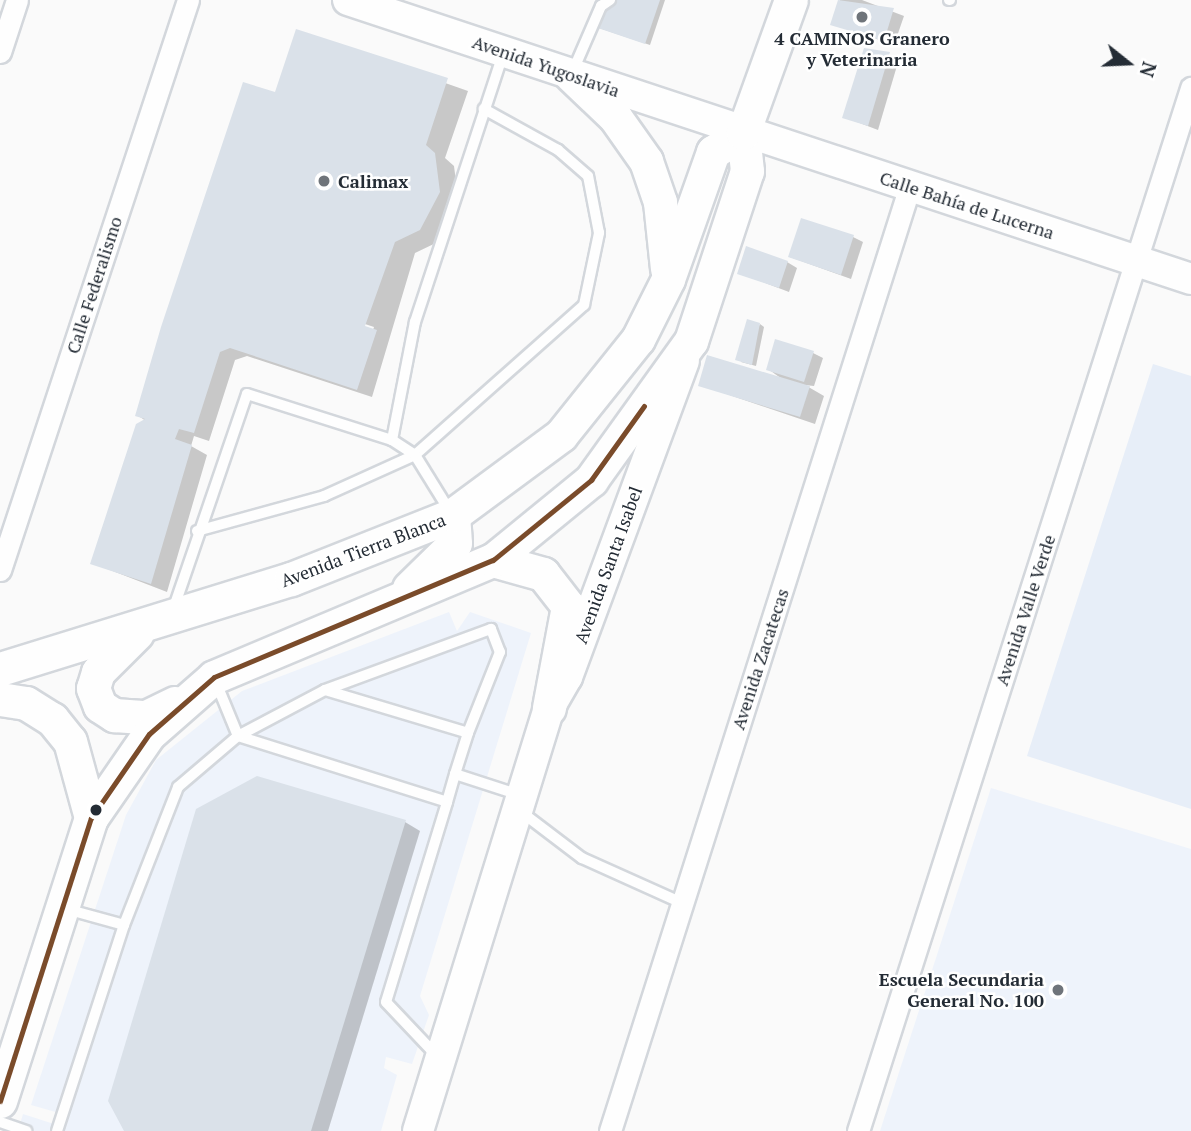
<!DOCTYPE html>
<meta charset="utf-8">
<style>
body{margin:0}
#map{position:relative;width:1191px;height:1131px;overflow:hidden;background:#fafafa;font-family:"PT Serif",serif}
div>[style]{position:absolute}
.built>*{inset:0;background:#eef3fb}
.green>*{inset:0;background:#e7eef8}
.shadow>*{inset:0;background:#0003}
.building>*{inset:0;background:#dae1e9}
.roads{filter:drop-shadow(2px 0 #d3d7dc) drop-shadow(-2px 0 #d3d7dc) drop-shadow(0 2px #d3d7dc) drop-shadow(0 -2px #d3d7dc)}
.lane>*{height:10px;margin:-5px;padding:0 5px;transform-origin:5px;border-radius:5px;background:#fefefe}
.street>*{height:21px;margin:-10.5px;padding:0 10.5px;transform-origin:10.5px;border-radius:10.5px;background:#fefefe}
.secondary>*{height:30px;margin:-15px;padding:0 15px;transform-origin:15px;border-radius:15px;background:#fefefe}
.primary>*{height:33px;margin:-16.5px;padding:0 16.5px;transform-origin:16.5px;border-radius:16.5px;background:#fefefe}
.bus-1>*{height:5px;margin:-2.5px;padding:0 2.5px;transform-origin:2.5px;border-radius:2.5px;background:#7a4b2a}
.dots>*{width:19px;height:19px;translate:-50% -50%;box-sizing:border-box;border:4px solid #fff;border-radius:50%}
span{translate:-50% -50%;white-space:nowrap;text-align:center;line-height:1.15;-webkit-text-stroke:5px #fff;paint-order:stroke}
.poi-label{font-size:18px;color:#242c35;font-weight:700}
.left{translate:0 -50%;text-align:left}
.right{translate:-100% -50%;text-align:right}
.street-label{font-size:18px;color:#242c35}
.north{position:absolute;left:1093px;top:28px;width:70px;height:70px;-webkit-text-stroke:5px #fff;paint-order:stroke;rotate:108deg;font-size:19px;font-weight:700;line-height:28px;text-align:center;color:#242c35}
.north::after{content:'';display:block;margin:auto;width:24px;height:32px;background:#242c35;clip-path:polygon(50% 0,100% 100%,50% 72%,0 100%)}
</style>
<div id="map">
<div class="built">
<i style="clip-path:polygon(449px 612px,457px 631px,470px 612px,531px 633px,420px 996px,429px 1015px,412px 1064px,386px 1057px,384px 1068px,397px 1075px,381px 1131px,18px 1131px,23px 1114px,54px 1124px,59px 1113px,31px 1105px,126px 815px,156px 760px,242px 691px)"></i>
<i style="clip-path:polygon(991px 788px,1191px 849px,1191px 1131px,880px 1131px)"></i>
</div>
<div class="green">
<i style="clip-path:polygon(1153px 364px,1191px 376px,1191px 809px,1027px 756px)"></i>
</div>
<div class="shadow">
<i style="clip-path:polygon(603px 0,665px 0,650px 45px,599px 28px)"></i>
<i style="clip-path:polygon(840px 0,862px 0,904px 16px,894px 45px,833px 24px)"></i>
<i style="clip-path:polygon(evenodd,297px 31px,468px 91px,445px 158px,454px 166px,459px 205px,440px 241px,415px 253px,372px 397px,247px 356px,235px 360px,209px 441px,194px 436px,191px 446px,207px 455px,167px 592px,92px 563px,146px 421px,137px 415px,277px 95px,297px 31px,202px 270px,374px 327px,373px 330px,202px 270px)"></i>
<i style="clip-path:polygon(865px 50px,899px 59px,878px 130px,844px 117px)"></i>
<i style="clip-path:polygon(853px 237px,863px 242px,851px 279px,790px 257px)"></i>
<i style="clip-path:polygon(787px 262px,797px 268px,789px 292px,739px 273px)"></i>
<i style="clip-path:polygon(760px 324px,764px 327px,756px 366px,741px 362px)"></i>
<i style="clip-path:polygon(813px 353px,823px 358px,814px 386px,805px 385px,824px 396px,815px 424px,700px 385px,782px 379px,768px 369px)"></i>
<i style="clip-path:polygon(405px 822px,420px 831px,328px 1131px,126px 1131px)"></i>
</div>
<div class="building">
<i style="clip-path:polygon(601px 0,660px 0,645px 44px,592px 26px)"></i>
<i style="clip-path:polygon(838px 0,894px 8px,884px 41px,830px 25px)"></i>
<i style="clip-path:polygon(296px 29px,448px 78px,426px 145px,435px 153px,440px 192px,420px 230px,395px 242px,365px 326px,377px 330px,357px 390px,230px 348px,220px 352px,194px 433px,179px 429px,175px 439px,192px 445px,151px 584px,90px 564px,136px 424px,145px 419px,135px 416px,161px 327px,243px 82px,275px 92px)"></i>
<i style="clip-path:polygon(864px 48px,890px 52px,868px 126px,842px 118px)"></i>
<i style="clip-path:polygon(801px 218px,854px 235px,841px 275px,788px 257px)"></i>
<i style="clip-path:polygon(746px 246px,788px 261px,779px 288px,737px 274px)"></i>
<i style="clip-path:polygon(747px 319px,760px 323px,752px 365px,735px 360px)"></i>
<i style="clip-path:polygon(775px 339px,814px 351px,804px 382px,766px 370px)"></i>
<i style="clip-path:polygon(707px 355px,810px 386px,800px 417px,698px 386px)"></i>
<i style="clip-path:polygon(257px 776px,406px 820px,311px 1131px,124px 1131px,108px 1101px,196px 809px)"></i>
</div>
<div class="roads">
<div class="lane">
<i style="left:949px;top:0;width:1px"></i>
<i style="left:572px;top:73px;width:73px;rotate:-66.6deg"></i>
<i style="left:601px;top:6px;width:11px;rotate:-34deg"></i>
<i style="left:392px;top:440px;width:120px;rotate:-79deg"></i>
<i style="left:415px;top:322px;width:281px;rotate:-71.8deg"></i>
<i style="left:197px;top:531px;width:132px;rotate:-15.4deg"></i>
<i style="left:324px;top:496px;width:100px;rotate:-24.3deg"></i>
<i style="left:415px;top:455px;width:226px;rotate:-41.6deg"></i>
<i style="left:584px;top:305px;width:74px;rotate:-78.2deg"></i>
<i style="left:599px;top:233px;width:58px;rotate:-100.9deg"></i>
<i style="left:588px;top:176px;width:40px;rotate:-139deg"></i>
<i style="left:558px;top:150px;width:85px;rotate:-151deg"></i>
<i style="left:173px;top:610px;width:228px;rotate:-71.1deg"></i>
<i style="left:247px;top:394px;width:152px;rotate:17.6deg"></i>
<i style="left:392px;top:440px;width:27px;rotate:33deg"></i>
<i style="left:415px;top:455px;width:68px;rotate:58.2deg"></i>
<i style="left:325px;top:690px;width:177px;rotate:-20.2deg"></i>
<i style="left:491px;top:629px;width:25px;rotate:69deg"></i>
<i style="left:500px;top:652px;width:87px;rotate:111.6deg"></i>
<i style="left:238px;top:736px;width:219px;rotate:17.5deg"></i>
<i style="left:447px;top:802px;width:29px;rotate:-74deg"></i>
<i style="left:455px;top:774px;width:68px;rotate:17.9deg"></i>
<i style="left:238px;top:736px;width:98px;rotate:-27.9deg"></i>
<i style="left:325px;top:690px;width:149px;rotate:16.7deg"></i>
<i style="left:468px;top:733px;width:43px;rotate:107.6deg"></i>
<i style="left:520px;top:811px;width:78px;rotate:37.2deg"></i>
<i style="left:582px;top:858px;width:110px;rotate:24.2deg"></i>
<i style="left:66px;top:909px;width:60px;rotate:15.4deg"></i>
<i style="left:437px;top:1056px;width:74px;rotate:-133.4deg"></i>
<i style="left:386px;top:1002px;width:209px;rotate:-73deg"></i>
<i style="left:0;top:1122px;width:28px;rotate:19deg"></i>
<i style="left:57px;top:1131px;width:217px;rotate:-72deg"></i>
<i style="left:124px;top:925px;width:148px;rotate:-68.6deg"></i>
<i style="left:178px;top:787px;width:79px;rotate:-40.4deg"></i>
<i style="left:238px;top:736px;width:61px;rotate:-112.3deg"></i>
</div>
<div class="street">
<i style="left:0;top:52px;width:55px;rotate:-71.9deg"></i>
<i style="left:0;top:570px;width:600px;rotate:-71.75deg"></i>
<i style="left:610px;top:1131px;width:991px;rotate:-72.39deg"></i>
<i style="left:858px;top:1131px;width:1095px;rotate:-72.29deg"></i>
</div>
<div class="secondary">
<i style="left:348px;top:0;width:888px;rotate:18.31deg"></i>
<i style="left:418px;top:1131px;width:443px;rotate:-72.8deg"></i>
<i style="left:549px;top:708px;width:36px;rotate:-60deg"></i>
<i style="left:567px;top:677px;width:337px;rotate:-69.7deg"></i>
</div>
<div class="primary">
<i style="left:571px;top:75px;width:61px;rotate:43.7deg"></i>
<i style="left:615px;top:117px;width:54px;rotate:54.8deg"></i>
<i style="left:646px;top:161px;width:43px;rotate:71.1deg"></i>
<i style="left:660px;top:202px;width:67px;rotate:84deg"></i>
<i style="left:493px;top:560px;width:52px;rotate:15.6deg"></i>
<i style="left:543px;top:574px;width:41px;rotate:52deg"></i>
<i style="left:568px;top:606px;width:104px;rotate:100.6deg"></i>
<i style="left:409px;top:588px;width:64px;rotate:-44.4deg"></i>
<i style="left:455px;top:543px;width:28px;rotate:-94deg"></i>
<i style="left:137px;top:633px;width:55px;rotate:135deg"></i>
<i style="left:98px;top:672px;width:17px;rotate:107deg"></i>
<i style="left:93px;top:688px;width:19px;rotate:69deg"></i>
<i style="left:100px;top:706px;width:17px;rotate:33deg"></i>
<i style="left:114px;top:715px;width:32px;rotate:4deg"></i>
<i style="left:146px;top:717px;width:32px;rotate:-26deg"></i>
<i style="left:0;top:669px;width:305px;rotate:-17.2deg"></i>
<i style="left:291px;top:579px;width:174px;rotate:-21.6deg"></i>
<i style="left:453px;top:515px;width:134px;rotate:-36.5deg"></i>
<i style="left:561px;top:435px;width:123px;rotate:-51.3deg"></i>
<i style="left:638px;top:339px;width:67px;rotate:-63.4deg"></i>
<i style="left:668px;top:279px;width:135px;rotate:-70.5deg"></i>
<i style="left:713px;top:152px;width:36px;rotate:-32deg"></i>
<i style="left:0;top:699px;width:26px;rotate:9deg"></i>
<i style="left:26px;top:703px;width:31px;rotate:32deg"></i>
<i style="left:52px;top:719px;width:28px;rotate:51deg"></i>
<i style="left:70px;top:741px;width:80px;rotate:74.7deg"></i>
<i style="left:0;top:1101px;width:297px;rotate:-72.2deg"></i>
<i style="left:91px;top:818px;width:102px;rotate:-55.4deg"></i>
<i style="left:149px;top:734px;width:86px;rotate:-41.2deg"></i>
<i style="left:214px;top:677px;width:303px;rotate:-22.8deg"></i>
<i style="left:493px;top:560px;width:127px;rotate:-39.2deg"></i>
<i style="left:591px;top:480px;width:171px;rotate:-54.3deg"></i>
<i style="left:691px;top:341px;width:179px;rotate:-71.8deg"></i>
<i style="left:747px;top:171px;width:38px;rotate:-96deg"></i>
<i style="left:743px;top:133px;width:141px;rotate:-70.2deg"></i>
</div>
</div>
<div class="bus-1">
<i style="left:0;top:1101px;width:297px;rotate:-72.2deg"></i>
<i style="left:91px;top:818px;width:102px;rotate:-55.4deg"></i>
<i style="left:149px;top:734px;width:86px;rotate:-41.2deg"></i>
<i style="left:214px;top:677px;width:303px;rotate:-22.8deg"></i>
<i style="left:493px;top:560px;width:127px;rotate:-39.2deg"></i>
<i style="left:591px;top:480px;width:91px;rotate:-54.4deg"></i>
</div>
<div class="dots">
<i style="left:862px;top:17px;background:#6f747a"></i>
<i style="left:324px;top:181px;background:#6f747a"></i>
<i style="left:96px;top:810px;background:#242c35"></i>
<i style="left:1058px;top:990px;background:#6f747a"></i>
</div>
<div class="poi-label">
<span style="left:862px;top:49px">4 CAMINOS Granero<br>y Veterinaria</span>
<span class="left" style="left:338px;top:181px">Calimax</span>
<span class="right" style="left:1044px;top:990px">Escuela Secundaria<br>General No. 100</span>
</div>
<div class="street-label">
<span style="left:546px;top:66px;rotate:19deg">Avenida Yugoslavia</span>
<span style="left:967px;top:205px;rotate:18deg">Calle Bahía de Lucerna</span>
<span style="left:94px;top:285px;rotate:-72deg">Calle Federalismo</span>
<span style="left:363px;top:550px;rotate:-21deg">Avenida Tierra Blanca</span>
<span style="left:608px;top:565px;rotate:-70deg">Avenida Santa Isabel</span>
<span style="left:1025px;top:610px;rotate:-72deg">Avenida Valle Verde</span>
<span style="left:760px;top:659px;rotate:-72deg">Avenida Zacatecas</span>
</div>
<div class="north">N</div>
</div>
